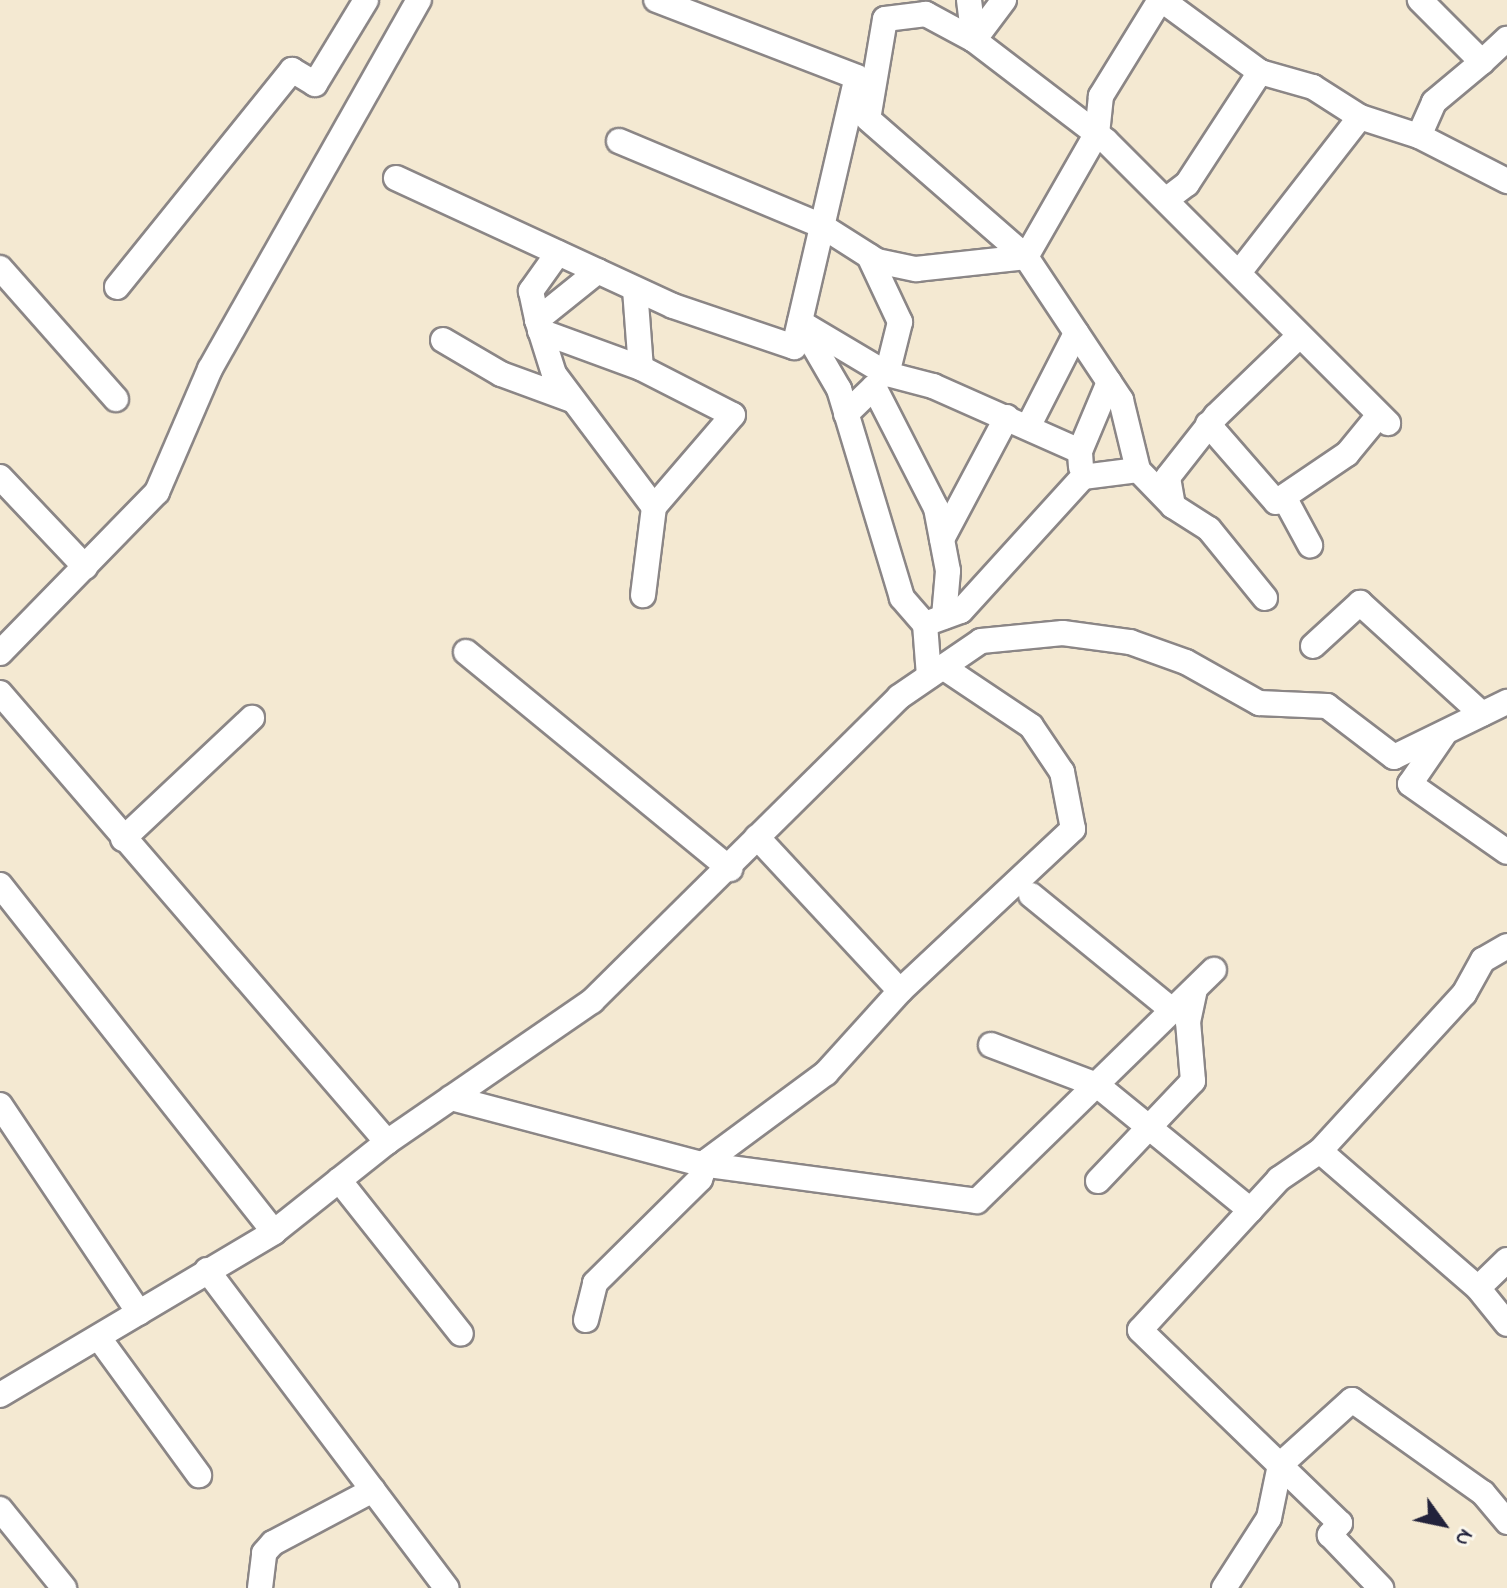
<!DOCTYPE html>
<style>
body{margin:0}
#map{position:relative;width:1507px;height:1588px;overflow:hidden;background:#f4e9d2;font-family:"Indie Flower",sans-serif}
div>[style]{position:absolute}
.roads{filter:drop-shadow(2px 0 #8b8686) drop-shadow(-2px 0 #8b8686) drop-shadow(0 2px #8b8686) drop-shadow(0 -2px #8b8686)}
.minor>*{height:24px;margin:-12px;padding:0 12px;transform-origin:12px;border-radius:12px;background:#fff}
span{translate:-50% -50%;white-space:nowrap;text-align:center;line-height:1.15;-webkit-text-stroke:8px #fbf7ec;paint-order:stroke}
.north{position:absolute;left:1403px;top:1484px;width:80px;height:80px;-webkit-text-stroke:6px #fbf7ec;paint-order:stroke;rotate:123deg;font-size:22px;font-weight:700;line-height:32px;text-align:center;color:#22223b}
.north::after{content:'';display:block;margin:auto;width:28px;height:36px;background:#22223b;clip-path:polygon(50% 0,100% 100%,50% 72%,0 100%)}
</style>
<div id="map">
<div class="roads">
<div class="minor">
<i style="left:969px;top:0;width:40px;rotate:82.9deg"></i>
<i style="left:974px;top:40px;width:166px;rotate:37.4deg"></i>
<i style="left:1106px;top:141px;width:399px;rotate:45deg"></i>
<i style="left:1004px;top:0;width:50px;rotate:126.9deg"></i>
<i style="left:974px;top:40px;width:55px;rotate:-151.6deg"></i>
<i style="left:926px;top:14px;width:41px;rotate:173deg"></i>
<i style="left:885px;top:19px;width:101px;rotate:99.6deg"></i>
<i style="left:868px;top:119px;width:210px;rotate:41.1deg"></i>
<i style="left:1160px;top:0;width:113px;rotate:121.6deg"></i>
<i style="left:1101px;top:96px;width:37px;rotate:96deg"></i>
<i style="left:1097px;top:133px;width:143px;rotate:119.8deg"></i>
<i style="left:1026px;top:257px;width:172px;rotate:56.4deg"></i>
<i style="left:1121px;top:400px;width:72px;rotate:76.3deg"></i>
<i style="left:1138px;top:470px;width:50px;rotate:45.8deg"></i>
<i style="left:1162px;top:0;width:122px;rotate:36.3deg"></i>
<i style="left:1482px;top:62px;width:34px;rotate:-43deg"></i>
<i style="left:1419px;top:136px;width:37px;rotate:-66deg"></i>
<i style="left:1434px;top:102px;width:62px;rotate:-39.8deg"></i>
<i style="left:1482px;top:62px;width:88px;rotate:-135deg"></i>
<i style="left:619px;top:141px;width:220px;rotate:22.7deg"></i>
<i style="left:822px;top:226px;width:65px;rotate:32.5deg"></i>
<i style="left:877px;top:261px;width:40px;rotate:12deg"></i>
<i style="left:916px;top:269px;width:111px;rotate:-6.2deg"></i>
<i style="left:396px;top:178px;width:305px;rotate:24.8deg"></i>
<i style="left:673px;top:306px;width:128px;rotate:18.7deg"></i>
<i style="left:794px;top:347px;width:277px;rotate:-76.9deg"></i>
<i style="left:857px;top:77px;width:215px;rotate:-159deg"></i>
<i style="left:1167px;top:199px;width:25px;rotate:-37deg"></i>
<i style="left:1187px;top:184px;width:134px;rotate:-56.9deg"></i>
<i style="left:1260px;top:72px;width:55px;rotate:15.8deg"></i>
<i style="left:1313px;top:87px;width:56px;rotate:32.6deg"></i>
<i style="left:558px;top:253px;width:47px;rotate:125.4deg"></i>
<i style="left:531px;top:291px;width:30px;rotate:78deg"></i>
<i style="left:537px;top:320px;width:57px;rotate:72.5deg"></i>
<i style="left:554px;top:374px;width:166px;rotate:53.1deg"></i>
<i style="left:654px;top:507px;width:89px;rotate:97.1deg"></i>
<i style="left:869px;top:256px;width:73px;rotate:64.8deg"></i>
<i style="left:900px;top:322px;width:54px;rotate:104deg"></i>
<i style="left:0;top:268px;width:175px;rotate:48.5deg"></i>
<i style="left:1241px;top:270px;width:194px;rotate:-52.1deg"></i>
<i style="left:1360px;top:117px;width:62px;rotate:17.9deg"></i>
<i style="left:1419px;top:136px;width:99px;rotate:27.1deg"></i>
<i style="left:117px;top:287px;width:279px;rotate:-51.1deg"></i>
<i style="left:292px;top:70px;width:27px;rotate:31deg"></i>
<i style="left:315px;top:84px;width:98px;rotate:-58.7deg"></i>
<i style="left:635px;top:289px;width:79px;rotate:85.7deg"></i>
<i style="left:537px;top:320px;width:78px;rotate:-38.8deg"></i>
<i style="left:800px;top:322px;width:78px;rotate:59.8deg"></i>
<i style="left:839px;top:389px;width:218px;rotate:73.2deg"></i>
<i style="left:902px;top:598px;width:35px;rotate:49deg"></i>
<i style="left:803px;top:324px;width:98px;rotate:30.8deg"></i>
<i style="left:887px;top:374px;width:48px;rotate:14.6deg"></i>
<i style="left:933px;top:386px;width:161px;rotate:23.9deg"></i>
<i style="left:540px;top:331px;width:108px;rotate:20.1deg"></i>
<i style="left:641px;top:368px;width:103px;rotate:27.1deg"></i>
<i style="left:733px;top:415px;width:121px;rotate:130.7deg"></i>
<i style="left:443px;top:340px;width:67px;rotate:30.4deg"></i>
<i style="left:501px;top:374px;width:76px;rotate:20.1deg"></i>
<i style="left:846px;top:414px;width:39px;rotate:-44deg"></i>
<i style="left:874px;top:387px;width:136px;rotate:62.9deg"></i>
<i style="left:936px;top:508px;width:64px;rotate:79.2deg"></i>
<i style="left:948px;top:571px;width:46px;rotate:95deg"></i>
<i style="left:1208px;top:424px;width:103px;rotate:48.9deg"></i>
<i style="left:1276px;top:502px;width:86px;rotate:-34.1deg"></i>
<i style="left:1347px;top:454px;width:50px;rotate:-50.6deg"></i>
<i style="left:1028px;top:427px;width:106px;rotate:-62.9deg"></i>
<i style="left:1081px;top:467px;width:16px;rotate:-94deg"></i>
<i style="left:1080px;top:451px;width:75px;rotate:-67.2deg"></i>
<i style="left:0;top:477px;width:124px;rotate:46.6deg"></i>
<i style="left:1284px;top:497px;width:55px;rotate:61.6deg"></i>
<i style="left:942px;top:539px;width:138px;rotate:-62deg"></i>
<i style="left:1265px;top:598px;width:89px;rotate:-129.1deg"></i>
<i style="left:1209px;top:529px;width:43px;rotate:-147.4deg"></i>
<i style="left:1173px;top:506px;width:29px;rotate:-100deg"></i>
<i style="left:1168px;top:477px;width:78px;rotate:-51.8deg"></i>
<i style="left:1216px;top:416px;width:115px;rotate:-43.9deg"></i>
<i style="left:1313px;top:646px;width:64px;rotate:-42.5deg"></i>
<i style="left:1360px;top:603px;width:165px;rotate:42.3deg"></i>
<i style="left:466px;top:652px;width:342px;rotate:39.4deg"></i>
<i style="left:0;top:653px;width:225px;rotate:-45.7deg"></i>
<i style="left:157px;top:492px;width:134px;rotate:-66.7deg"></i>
<i style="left:210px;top:369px;width:424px;rotate:-60.5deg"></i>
<i style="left:929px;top:676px;width:52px;rotate:-94.4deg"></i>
<i style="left:925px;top:624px;width:38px;rotate:-20deg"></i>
<i style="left:961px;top:611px;width:181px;rotate:-47.7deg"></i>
<i style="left:1083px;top:477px;width:55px;rotate:-7.3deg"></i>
<i style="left:0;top:693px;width:593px;rotate:49.24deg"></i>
<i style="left:1443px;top:736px;width:58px;rotate:124.5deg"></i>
<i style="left:1410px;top:784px;width:118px;rotate:35deg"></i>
<i style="left:757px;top:837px;width:210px;rotate:47.1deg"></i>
<i style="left:123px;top:839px;width:177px;rotate:-43.2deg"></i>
<i style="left:0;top:885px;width:442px;rotate:51.7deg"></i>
<i style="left:1031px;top:895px;width:183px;rotate:39.2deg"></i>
<i style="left:991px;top:1045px;width:113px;rotate:20.7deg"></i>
<i style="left:1097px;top:1085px;width:198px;rotate:39.2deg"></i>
<i style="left:451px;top:1098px;width:258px;rotate:14.8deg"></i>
<i style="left:700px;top:1164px;width:279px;rotate:7.6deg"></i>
<i style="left:977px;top:1201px;width:331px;rotate:-44.3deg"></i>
<i style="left:0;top:1105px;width:250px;rotate:56.2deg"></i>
<i style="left:1320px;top:1151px;width:50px;rotate:145.7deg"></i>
<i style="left:1279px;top:1179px;width:205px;rotate:132.6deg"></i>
<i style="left:1140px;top:1330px;width:278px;rotate:44deg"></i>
<i style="left:1340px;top:1523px;width:16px;rotate:130deg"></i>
<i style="left:1330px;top:1535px;width:74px;rotate:46.1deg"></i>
<i style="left:339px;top:1180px;width:196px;rotate:51.6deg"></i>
<i style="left:1098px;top:1181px;width:138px;rotate:-46.5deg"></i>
<i style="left:1193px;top:1081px;width:59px;rotate:-94.8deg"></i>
<i style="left:1188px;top:1022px;width:34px;rotate:-78deg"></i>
<i style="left:1507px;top:1260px;width:40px;rotate:136deg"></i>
<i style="left:1478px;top:1288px;width:46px;rotate:51.1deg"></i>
<i style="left:207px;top:1270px;width:398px;rotate:53deg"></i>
<i style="left:1478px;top:1288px;width:209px;rotate:-139.1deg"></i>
<i style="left:1320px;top:1151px;width:213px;rotate:-47.5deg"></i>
<i style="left:1464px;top:994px;width:39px;rotate:-61deg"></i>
<i style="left:1483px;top:960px;width:28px;rotate:-30deg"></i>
<i style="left:586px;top:1320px;width:38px;rotate:-76deg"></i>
<i style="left:595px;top:1283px;width:148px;rotate:-44.7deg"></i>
<i style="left:700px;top:1179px;width:19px;rotate:-69deg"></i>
<i style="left:707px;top:1161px;width:148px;rotate:-36.5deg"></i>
<i style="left:826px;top:1073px;width:110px;rotate:-47.9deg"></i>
<i style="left:900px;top:991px;width:237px;rotate:-43.1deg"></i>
<i style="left:1073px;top:829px;width:58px;rotate:-100.9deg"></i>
<i style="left:1062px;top:772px;width:55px;rotate:-124deg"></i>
<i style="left:1031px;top:726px;width:106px;rotate:-146.2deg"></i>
<i style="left:99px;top:1338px;width:170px;rotate:53.9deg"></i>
<i style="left:0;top:1395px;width:319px;rotate:-30.7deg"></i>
<i style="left:274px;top:1232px;width:144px;rotate:-38.5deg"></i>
<i style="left:387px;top:1142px;width:249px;rotate:-34.5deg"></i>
<i style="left:592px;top:1001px;width:432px;rotate:-44.7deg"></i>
<i style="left:899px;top:697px;width:99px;rotate:-34.3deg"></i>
<i style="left:981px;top:641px;width:82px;rotate:-5.6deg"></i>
<i style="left:1063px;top:633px;width:68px;rotate:7.7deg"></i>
<i style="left:1130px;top:642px;width:59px;rotate:19.7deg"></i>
<i style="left:1186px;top:662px;width:84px;rotate:29.3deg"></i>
<i style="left:1259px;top:703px;width:68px;rotate:2.5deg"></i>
<i style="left:1327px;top:706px;width:84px;rotate:37.3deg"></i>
<i style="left:1394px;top:757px;width:126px;rotate:-26deg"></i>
<i style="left:0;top:1509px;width:102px;rotate:51deg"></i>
<i style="left:260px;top:1588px;width:35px;rotate:-83deg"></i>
<i style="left:264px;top:1553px;width:13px;rotate:-48deg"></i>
<i style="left:273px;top:1543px;width:113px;rotate:-27.9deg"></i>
<i style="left:1224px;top:1588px;width:83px;rotate:-57.3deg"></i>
<i style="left:1269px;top:1518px;width:54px;rotate:-78.3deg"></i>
<i style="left:1280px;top:1465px;width:97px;rotate:-42.1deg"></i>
<i style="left:1352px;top:1400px;width:161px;rotate:35.4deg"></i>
<i style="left:1483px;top:1493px;width:38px;rotate:50deg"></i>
</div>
</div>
<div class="north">N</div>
</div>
